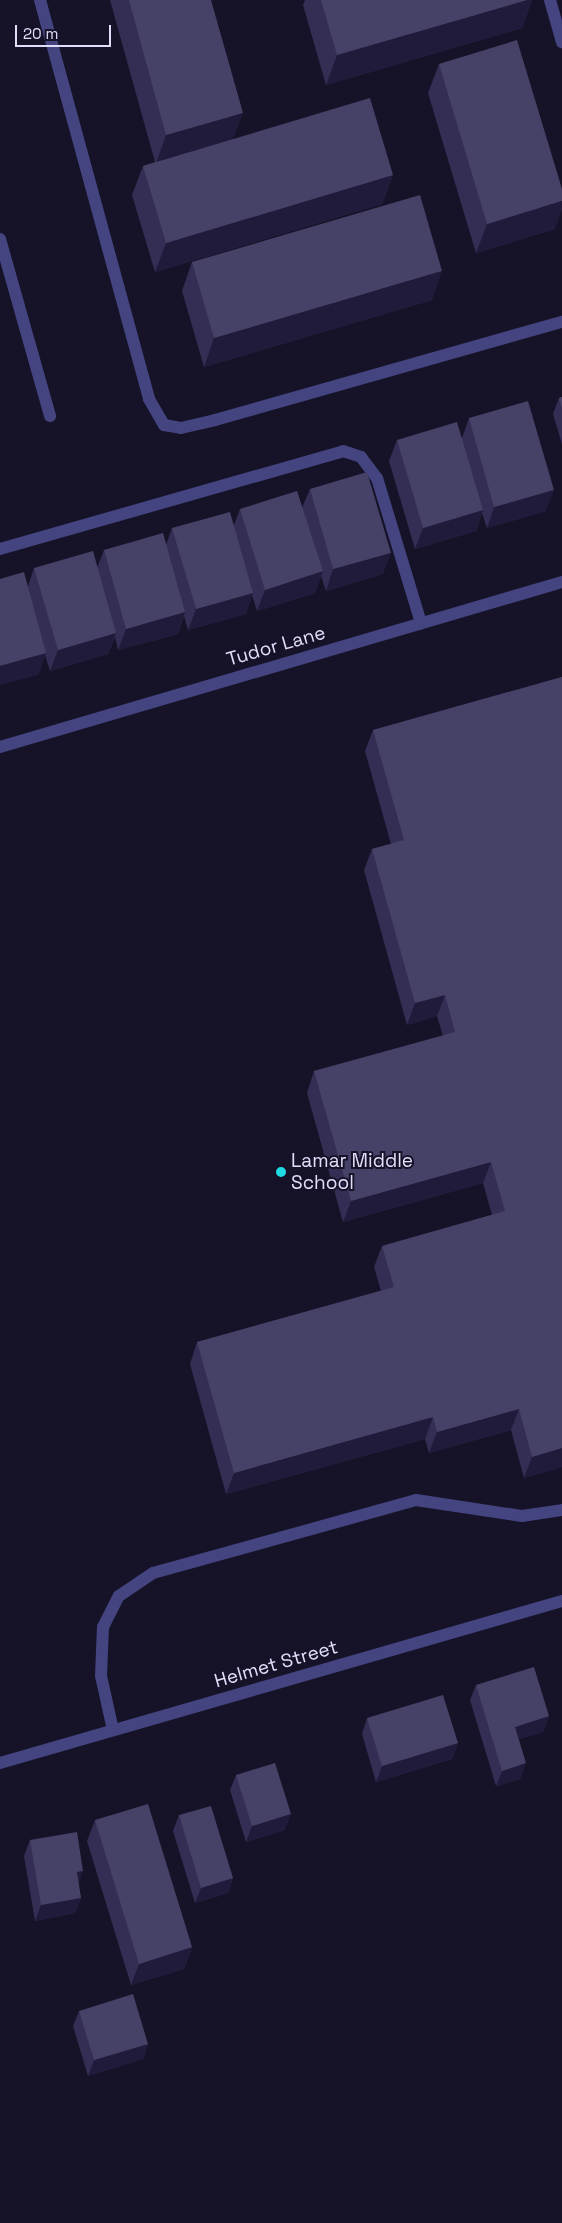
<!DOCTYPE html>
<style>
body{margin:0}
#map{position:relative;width:562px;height:2223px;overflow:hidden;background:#161328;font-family:"Space Grotesk",sans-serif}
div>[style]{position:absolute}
.service>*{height:12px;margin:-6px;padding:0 6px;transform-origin:6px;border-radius:6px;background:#444481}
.minor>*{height:12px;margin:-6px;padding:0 6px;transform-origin:6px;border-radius:6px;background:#444481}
.wall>*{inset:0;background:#342e54}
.shaded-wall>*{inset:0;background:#201b3b}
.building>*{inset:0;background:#464166}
.dots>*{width:14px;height:14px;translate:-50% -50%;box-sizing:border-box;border:2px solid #161328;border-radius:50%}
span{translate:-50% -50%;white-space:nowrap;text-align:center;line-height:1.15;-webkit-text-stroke:4px #161328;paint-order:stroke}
.street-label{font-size:19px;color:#e0defb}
.poi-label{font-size:19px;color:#e0defb}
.left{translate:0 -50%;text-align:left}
.scale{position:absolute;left:15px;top:25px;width:96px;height:22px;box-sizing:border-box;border:2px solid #e0defb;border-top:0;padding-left:6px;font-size:15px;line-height:18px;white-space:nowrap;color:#e0defb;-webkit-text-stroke:4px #161328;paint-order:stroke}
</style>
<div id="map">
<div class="service">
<i style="left:40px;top:0;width:414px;rotate:74.7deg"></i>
<i style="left:149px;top:399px;width:30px;rotate:60deg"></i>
<i style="left:164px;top:425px;width:17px;rotate:10deg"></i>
<i style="left:181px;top:428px;width:35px;rotate:-13deg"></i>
<i style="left:215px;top:420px;width:361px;rotate:-15.8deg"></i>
<i style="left:550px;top:0;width:44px;rotate:74.1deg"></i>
<i style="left:0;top:239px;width:184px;rotate:74.2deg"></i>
<i style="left:0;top:549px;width:357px;rotate:-15.9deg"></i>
<i style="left:343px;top:451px;width:19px;rotate:18deg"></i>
<i style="left:361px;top:457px;width:26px;rotate:53deg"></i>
<i style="left:377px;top:478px;width:152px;rotate:73.1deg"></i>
<i style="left:113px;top:1730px;width:55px;rotate:-102.5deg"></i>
<i style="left:101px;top:1676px;width:49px;rotate:-87.7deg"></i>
<i style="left:103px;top:1627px;width:35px;rotate:-63deg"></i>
<i style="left:119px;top:1596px;width:41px;rotate:-34.1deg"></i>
<i style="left:153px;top:1573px;width:273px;rotate:-15.5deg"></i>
<i style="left:416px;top:1500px;width:107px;rotate:8.6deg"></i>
<i style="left:522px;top:1516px;width:40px;rotate:-8.5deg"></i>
</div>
<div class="minor">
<i style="left:0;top:747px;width:586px;rotate:-16.36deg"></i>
<i style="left:0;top:1763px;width:585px;rotate:-16.08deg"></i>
</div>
<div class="wall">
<i style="clip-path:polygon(110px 0,211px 0,233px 139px,393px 175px,382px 204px,155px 272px,132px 195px,143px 166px,155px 162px)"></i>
<i style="clip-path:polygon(305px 0,532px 0,522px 28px,326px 85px,303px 5px)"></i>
<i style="clip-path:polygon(439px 64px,555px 229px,476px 253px,428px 93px)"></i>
<i style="clip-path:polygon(192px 262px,432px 300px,204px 367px,182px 291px)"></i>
<i style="clip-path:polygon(562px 397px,562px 444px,553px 414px,559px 398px)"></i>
<i style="clip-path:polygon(469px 418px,546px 511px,487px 528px,482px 513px,476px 531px,415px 549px,389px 461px,397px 440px,462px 438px)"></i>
<i style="clip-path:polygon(310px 489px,383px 574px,326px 591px,321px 576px,315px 593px,257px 611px,252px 595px,246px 614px,188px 630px,184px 616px,178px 634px,118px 650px,115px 637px,108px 654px,50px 671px,45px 655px,38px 675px,28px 586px,34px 568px,97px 568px,104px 550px,166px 545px,172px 528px,234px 525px,240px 509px,302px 508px)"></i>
<i style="clip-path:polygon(562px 677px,562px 1467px,524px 1478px,511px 1430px,429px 1453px,425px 1439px,226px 1494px,190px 1364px,197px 1342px,381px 1291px,374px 1267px,382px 1246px,492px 1215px,483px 1183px,343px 1222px,307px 1093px,314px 1071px,443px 1036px,437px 1016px,407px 1025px,364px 870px,372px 849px,391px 844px,365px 751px,373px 730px)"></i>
<i style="clip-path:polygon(476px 1685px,549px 1716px,543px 1732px,519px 1739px,521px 1779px,496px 1786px,470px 1700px)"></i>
<i style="clip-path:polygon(367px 1718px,458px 1743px,452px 1759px,376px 1782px,362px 1734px)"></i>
<i style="clip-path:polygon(236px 1775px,285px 1830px,246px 1842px,230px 1790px)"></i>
<i style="clip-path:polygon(179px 1815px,233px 1878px,228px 1893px,195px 1903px,173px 1831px)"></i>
<i style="clip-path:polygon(95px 1820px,192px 1947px,184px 1969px,131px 1985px,87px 1841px)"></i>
<i style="clip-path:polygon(30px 1840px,78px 1884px,81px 1898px,75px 1913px,35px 1921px,24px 1856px)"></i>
<i style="clip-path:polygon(79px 2011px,148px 2044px,143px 2059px,88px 2076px,73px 2026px)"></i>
</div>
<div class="shaded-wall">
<i style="clip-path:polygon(527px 0,532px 0,522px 28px,326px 85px,337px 55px)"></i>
<i style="clip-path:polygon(243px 113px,232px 142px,156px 164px,166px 135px)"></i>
<i style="clip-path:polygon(393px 175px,382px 204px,155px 272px,166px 243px)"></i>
<i style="clip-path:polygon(562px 201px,562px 210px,555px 229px,476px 253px,487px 224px)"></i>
<i style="clip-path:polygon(442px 271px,432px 300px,204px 367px,214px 338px)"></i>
<i style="clip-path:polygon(554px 490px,546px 511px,487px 528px,494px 507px)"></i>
<i style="clip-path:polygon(483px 510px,476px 531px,415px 549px,423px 528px)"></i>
<i style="clip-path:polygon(391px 553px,383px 574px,326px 591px,333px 569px)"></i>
<i style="clip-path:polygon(323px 571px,315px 593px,257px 611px,265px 590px)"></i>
<i style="clip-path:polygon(253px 593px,246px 614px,188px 630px,196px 609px)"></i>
<i style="clip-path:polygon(185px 612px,178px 634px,118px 650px,126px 629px)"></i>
<i style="clip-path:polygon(116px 633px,108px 654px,50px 671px,58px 650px)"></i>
<i style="clip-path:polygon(46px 653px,38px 675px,0 685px,0 666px)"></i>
<i style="clip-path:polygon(445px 995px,437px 1016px,407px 1025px,415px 1003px)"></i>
<i style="clip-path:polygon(491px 1162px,483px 1183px,343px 1222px,351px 1201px)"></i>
<i style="clip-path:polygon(519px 1409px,511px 1430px,429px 1453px,437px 1432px)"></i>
<i style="clip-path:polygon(433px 1417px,425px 1439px,226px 1494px,234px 1473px)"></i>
<i style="clip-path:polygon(562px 1448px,562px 1467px,524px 1478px,532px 1457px)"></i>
<i style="clip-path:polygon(549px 1716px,543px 1732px,509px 1742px,515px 1727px)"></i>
<i style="clip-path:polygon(458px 1743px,452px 1759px,376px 1782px,382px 1766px)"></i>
<i style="clip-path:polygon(526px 1763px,521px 1779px,496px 1786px,502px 1771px)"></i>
<i style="clip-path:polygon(291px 1814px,285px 1830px,246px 1842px,252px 1826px)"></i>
<i style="clip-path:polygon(83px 1871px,78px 1887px,77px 1872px)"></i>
<i style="clip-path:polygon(233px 1878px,228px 1893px,195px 1903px,201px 1888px)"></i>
<i style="clip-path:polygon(81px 1898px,75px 1913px,35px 1921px,41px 1905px)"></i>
<i style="clip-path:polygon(192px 1947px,184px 1969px,131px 1985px,139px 1964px)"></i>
<i style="clip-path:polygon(148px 2044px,143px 2059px,88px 2076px,94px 2060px)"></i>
</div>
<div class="building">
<i style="clip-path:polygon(129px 0,211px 0,243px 113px,166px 135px)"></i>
<i style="clip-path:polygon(321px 0,527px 0,337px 55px)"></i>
<i style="clip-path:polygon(517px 40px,562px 189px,562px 201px,487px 224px,439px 64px)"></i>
<i style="clip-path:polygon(370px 98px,393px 175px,166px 243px,143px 166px)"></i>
<i style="clip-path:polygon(420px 195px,442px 271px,214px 338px,192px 262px)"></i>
<i style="clip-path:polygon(562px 397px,562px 409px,559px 398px)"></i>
<i style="clip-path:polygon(528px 401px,554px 490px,494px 507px,469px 418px)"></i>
<i style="clip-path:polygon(457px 422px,483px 510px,423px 528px,397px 440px)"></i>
<i style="clip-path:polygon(367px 472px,391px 553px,333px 569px,310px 489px)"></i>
<i style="clip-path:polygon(297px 491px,323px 571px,265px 590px,240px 509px)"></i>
<i style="clip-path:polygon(230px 512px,253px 593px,196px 609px,172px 528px)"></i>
<i style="clip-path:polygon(163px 533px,185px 612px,126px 629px,104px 550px)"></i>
<i style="clip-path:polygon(93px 551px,116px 633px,58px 650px,34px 568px)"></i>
<i style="clip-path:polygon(24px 572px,46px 653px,0 666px,0 579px)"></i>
<i style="clip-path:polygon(562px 677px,562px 1448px,532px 1457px,519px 1409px,437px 1432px,433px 1417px,234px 1473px,197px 1342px,394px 1287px,382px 1246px,505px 1211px,491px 1162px,351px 1201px,314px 1071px,455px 1032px,445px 995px,415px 1003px,372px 849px,404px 840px,373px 730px)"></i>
<i style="clip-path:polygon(534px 1667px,549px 1716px,515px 1727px,526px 1763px,502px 1771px,476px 1685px)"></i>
<i style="clip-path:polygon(443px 1695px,458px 1743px,382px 1766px,367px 1718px)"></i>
<i style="clip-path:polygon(275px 1763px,291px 1814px,252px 1826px,236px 1775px)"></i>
<i style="clip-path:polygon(148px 1804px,192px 1947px,139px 1964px,95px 1820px)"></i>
<i style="clip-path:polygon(211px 1806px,233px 1878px,201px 1888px,179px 1815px)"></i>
<i style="clip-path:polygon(77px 1832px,83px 1871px,77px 1872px,81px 1898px,41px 1905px,30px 1840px)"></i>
<i style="clip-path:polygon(133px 1994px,148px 2044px,94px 2060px,79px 2011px)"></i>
</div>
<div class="dots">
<i style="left:281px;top:1172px;background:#1fdbe6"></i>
</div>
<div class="street-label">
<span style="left:276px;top:646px;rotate:-16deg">Tudor Lane</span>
<span style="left:276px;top:1664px;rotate:-16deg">Helmet Street</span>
</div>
<div class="poi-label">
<span class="left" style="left:291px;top:1172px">Lamar Middle<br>School</span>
</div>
<div class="scale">20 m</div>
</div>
